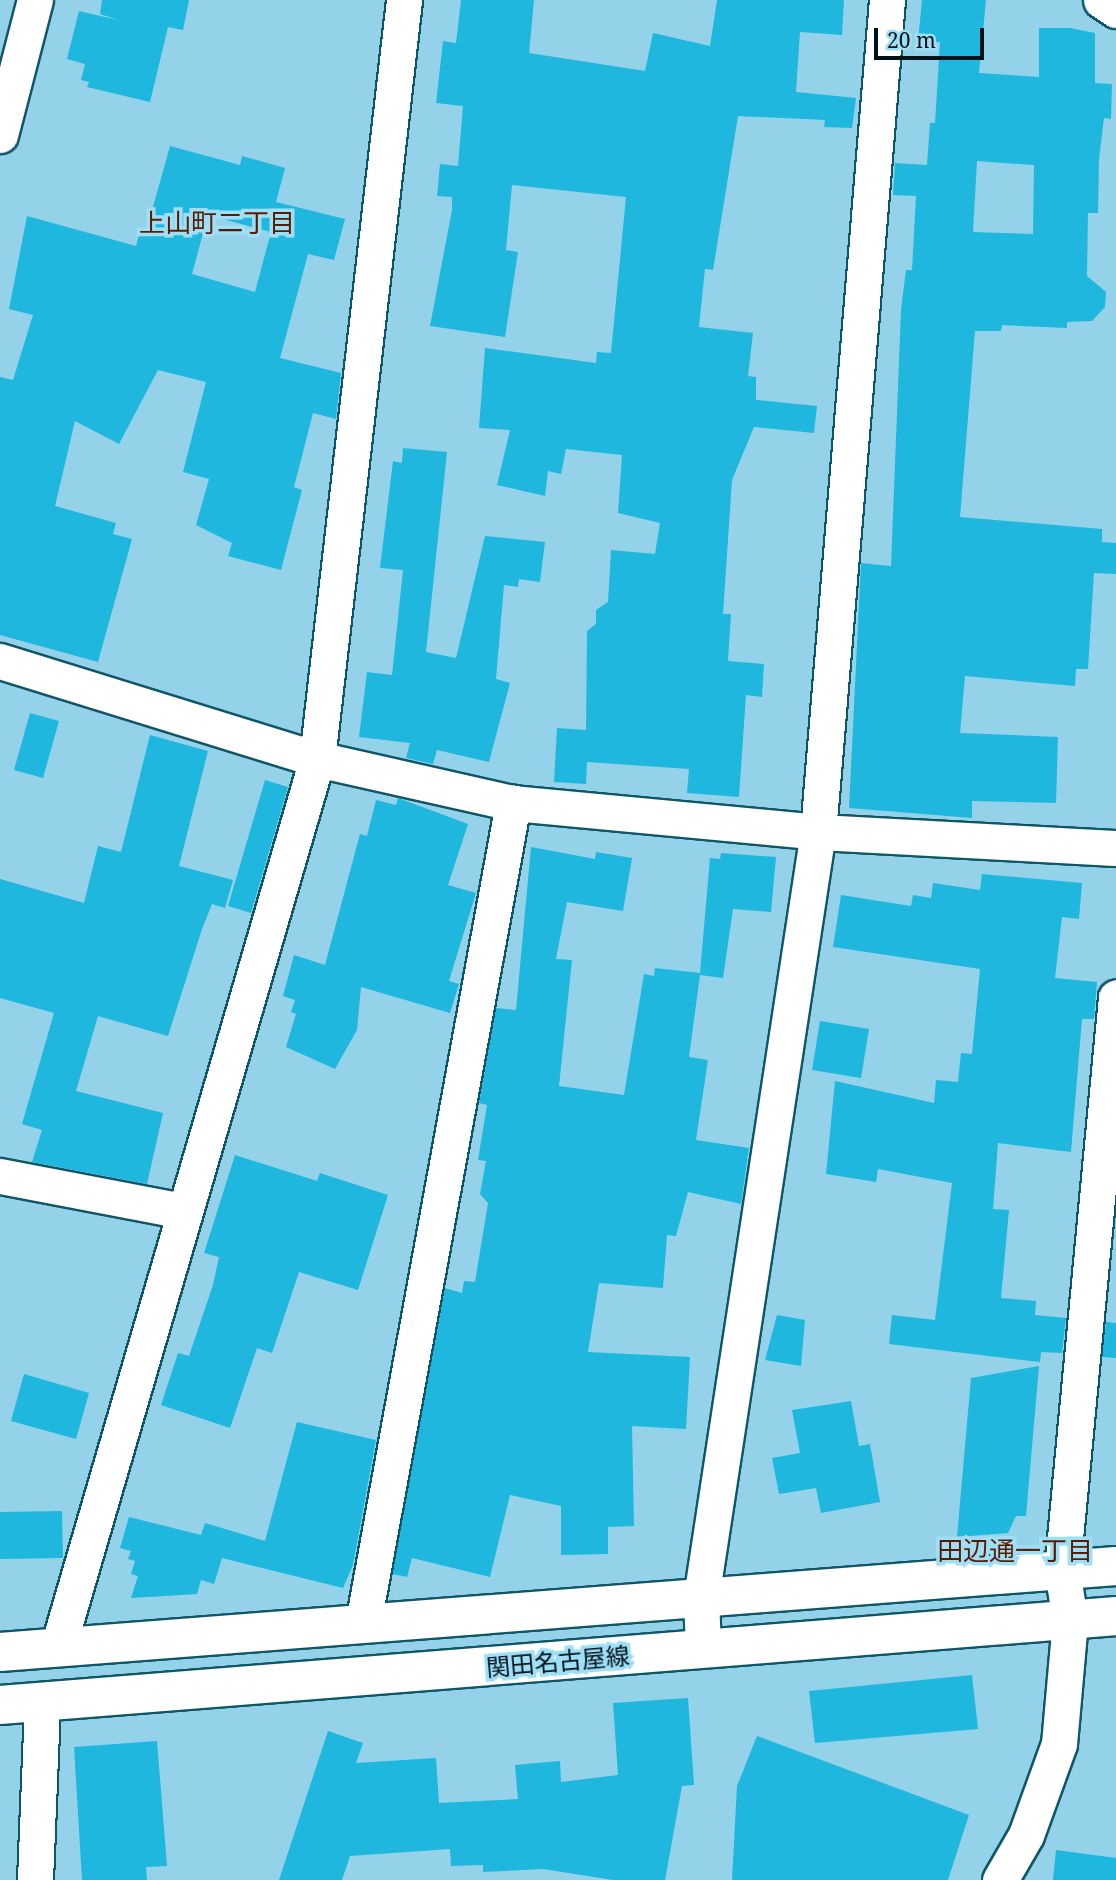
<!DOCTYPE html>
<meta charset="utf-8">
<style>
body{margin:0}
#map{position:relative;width:1116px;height:1880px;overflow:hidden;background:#93d2e8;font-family:"Noto Serif","Noto Sans JP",serif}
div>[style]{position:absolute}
.building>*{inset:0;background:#1fb7de}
.roads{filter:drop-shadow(2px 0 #105669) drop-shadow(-2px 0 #105669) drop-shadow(0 2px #105669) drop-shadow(0 -2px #105669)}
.minor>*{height:35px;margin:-17.5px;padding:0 17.5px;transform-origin:17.5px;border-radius:17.5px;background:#fff}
.major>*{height:38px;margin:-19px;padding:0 19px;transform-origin:19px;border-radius:19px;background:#fff}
span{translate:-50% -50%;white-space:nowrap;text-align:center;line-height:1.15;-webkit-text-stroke:7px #9fdff6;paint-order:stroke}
.street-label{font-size:24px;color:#00121a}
.neighbourhood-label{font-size:26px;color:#5b1b00}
.scale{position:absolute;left:874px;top:28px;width:110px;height:32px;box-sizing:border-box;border:4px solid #00121a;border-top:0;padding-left:9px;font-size:21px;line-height:24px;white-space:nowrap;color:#00121a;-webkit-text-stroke:5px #9fdff6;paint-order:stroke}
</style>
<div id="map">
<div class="building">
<i style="clip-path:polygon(102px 0,189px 0,183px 30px,168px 27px,150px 102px,87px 87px,89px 82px,81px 80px,85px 64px,67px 59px,79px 11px,118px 20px,100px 14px)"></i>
<i style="clip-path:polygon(461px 0,534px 0,529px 53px,645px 71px,653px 33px,710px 46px,717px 0,844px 0,842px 35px,800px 32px,796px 92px,856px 98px,852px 128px,824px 127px,825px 120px,738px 116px,713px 270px,705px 269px,699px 327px,753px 333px,748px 376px,756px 377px,756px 400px,817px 406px,814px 433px,754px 427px,732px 480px,723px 614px,731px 614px,728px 661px,764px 664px,762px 697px,746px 695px,739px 797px,687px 793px,689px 769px,587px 762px,586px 784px,554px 782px,557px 728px,586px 730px,587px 631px,596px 624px,596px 610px,608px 602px,611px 550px,655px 554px,660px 523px,618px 513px,622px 455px,566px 449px,561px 474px,548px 471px,545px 496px,497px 485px,510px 430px,479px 428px,485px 348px,596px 363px,597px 352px,611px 353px,626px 197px,512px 185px,506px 250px,518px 252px,505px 337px,430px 326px,452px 210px,452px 197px,437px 196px,440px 164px,458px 166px,463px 106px,436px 103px,443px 41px,456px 43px)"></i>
<i style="clip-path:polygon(evenodd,922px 0,986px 0,979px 73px,1039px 77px,1039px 28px,1070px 28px,1095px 33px,1095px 83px,1112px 84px,1111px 119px,1104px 118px,1099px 159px,1098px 213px,1088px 213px,1087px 276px,1106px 292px,1105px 307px,1092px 321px,1067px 322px,1067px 328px,1002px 325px,1001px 331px,975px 331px,960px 517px,1102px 529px,1102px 542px,1116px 543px,1116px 574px,1094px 573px,1088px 669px,1076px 669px,1075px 686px,965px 676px,960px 733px,1058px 737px,1056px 803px,972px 801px,972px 818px,849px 808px,861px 563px,891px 566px,901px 310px,906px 270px,912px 270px,916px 196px,893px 195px,895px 163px,927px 165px,930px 123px,935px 123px,940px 42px,918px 41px,922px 0,977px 161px,1034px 165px,1033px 234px,973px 232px,977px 161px)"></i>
<i style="clip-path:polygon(evenodd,170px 146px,240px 165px,242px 156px,285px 168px,276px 202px,345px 219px,334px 260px,308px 254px,280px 358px,341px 373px,336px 419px,313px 413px,294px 487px,302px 490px,281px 570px,228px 556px,232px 543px,196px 525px,209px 479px,183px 472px,206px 382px,158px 370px,119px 444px,75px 421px,55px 506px,116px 523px,113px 534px,132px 539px,98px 662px,0 635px,0 377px,13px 380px,33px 315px,9px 309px,27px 216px,136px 246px,140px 231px,146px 232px,170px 146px,208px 215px,271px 232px,255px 292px,192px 274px,208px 215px)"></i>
<i style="clip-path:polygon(403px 448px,447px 452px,426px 652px,456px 658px,485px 536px,545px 542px,540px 582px,519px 579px,518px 587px,504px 585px,496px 679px,510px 683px,489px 762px,437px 750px,433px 764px,406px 758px,410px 743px,359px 737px,367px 672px,392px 675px,403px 570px,380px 568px,393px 461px,402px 463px)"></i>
<i style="clip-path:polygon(30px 713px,59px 721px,43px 778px,14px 770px)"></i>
<i style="clip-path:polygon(150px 735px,208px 751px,179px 866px,233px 880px,225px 908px,212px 904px,202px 929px,168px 1036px,98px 1016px,76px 1091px,163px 1113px,147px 1184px,32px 1162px,42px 1130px,22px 1124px,54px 1013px,0 998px,0 879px,84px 903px,98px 846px,121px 852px)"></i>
<i style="clip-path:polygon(265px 780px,288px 787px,251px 913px,228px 906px)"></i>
<i style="clip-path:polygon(398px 798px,468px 824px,448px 885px,476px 893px,449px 981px,459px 984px,450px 1013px,361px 987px,357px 1030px,335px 1069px,286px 1047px,296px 1014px,291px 1012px,295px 1000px,283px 996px,294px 955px,325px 965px,360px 834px,367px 836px,376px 800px,396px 805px)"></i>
<i style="clip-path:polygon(531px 847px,595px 859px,596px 852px,632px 858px,623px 911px,567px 902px,556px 959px,572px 960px,559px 1086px,624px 1095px,644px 974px,654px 976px,655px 968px,700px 973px,710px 858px,720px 859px,721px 853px,776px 857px,771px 912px,733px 909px,723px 978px,700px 975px,689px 1057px,708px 1060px,696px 1140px,749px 1148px,741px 1204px,688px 1192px,676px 1236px,667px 1235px,663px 1288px,599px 1283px,588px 1352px,690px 1357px,686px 1429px,632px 1426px,634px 1526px,608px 1527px,608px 1554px,561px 1555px,561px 1506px,510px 1495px,490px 1577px,412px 1558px,407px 1577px,392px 1574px,445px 1288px,462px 1293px,464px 1281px,475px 1282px,488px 1203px,480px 1194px,486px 1161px,478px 1160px,487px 1105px,479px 1103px,496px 1008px,516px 1010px)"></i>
<i style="clip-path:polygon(982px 874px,1082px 883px,1079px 919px,1062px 917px,1055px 978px,1097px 982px,1094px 1019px,1082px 1019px,1071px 1152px,998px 1143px,993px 1209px,1009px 1210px,1001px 1298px,1036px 1301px,1035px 1315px,1066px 1318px,1062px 1353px,1041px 1352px,1040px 1362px,889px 1344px,892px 1315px,935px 1320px,952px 1183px,878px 1169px,876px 1182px,826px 1174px,835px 1081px,934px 1103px,936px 1080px,958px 1082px,961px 1053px,972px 1054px,980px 969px,833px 947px,841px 895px,911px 906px,913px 895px,931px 898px,933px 883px,980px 890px)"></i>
<i style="clip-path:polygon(820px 1021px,869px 1029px,861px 1078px,812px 1070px)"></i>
<i style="clip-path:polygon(235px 1155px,317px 1181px,320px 1173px,388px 1195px,358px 1290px,299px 1272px,272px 1353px,257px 1348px,230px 1428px,161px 1405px,178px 1353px,189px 1356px,213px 1285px,219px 1257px,204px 1253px)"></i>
<i style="clip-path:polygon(777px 1315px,805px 1320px,801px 1366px,765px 1360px)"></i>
<i style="clip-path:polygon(1106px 1322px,1116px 1323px,1116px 1358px,1102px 1357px)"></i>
<i style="clip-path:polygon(1039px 1366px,1026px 1516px,1016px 1516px,1008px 1533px,957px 1537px,971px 1378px)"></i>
<i style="clip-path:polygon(24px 1374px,89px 1393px,76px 1439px,11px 1421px)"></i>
<i style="clip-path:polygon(851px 1401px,859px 1446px,870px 1444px,880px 1502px,821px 1513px,816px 1488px,779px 1494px,772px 1458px,800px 1453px,792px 1410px)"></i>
<i style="clip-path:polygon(297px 1422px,376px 1440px,353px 1565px,343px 1588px,222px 1558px,214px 1584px,201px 1580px,197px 1594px,131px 1598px,138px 1576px,131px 1574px,135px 1561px,128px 1559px,131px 1551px,120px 1548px,129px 1517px,201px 1535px,205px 1523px,265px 1541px)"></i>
<i style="clip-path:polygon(62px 1511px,63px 1558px,0 1559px,0 1512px)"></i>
<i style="clip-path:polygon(972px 1675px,978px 1729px,815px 1743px,809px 1691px)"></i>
<i style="clip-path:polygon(688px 1698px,694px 1785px,682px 1786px,665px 1880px,613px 1880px,543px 1869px,483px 1872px,483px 1865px,451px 1866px,450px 1849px,350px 1856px,342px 1880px,279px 1880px,328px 1731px,363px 1743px,356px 1763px,436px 1758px,439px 1803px,518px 1799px,515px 1765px,560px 1761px,561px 1782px,618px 1775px,613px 1703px)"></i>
<i style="clip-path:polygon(757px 1736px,969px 1815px,948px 1880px,732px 1880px,737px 1786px)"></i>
<i style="clip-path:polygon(157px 1741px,167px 1866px,146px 1867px,147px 1880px,82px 1880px,74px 1747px)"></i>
<i style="clip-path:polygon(1056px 1850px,1116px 1858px,1116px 1880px,1053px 1880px)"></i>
</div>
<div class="roads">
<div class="minor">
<i style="left:1101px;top:0;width:18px;rotate:34deg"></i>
<i style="left:0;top:135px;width:139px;rotate:-75.5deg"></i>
<i style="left:0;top:661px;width:332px;rotate:17.2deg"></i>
<i style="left:317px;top:759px;width:201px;rotate:12.7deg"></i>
<i style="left:513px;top:803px;width:306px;rotate:5.4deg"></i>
<i style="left:818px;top:832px;width:298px;rotate:3.1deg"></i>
<i style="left:0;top:1176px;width:187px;rotate:10.8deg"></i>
<i style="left:363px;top:1623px;width:834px;rotate:-79.63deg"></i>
<i style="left:58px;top:1647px;width:925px;rotate:-73.74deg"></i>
<i style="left:317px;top:759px;width:764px;rotate:-83.46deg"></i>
<i style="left:703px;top:1649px;width:51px;rotate:-92.2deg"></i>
<i style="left:701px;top:1598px;width:775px;rotate:-81.32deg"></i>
<i style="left:818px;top:832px;width:835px;rotate:-85.26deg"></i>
<i style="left:35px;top:1880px;width:178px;rotate:-87.7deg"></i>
<i style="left:1000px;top:1880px;width:52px;rotate:-60deg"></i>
<i style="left:1026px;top:1835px;width:97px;rotate:-70.1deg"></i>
<i style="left:1059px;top:1744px;width:124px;rotate:-84.9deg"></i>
<i style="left:1070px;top:1620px;width:51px;rotate:-99.1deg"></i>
<i style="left:1062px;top:1570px;width:575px;rotate:-84.61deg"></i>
</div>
<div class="major">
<i style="left:0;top:1652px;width:1119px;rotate:-4.41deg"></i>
<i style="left:0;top:1705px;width:1120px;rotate:-4.56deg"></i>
</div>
</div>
<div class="street-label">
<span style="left:558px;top:1661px;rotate:-5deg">関田名古屋線</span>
</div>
<div class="neighbourhood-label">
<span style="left:217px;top:223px">上山町二丁目</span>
<span style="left:1015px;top:1551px">田辺通一丁目</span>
</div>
<div class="scale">20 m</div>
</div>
